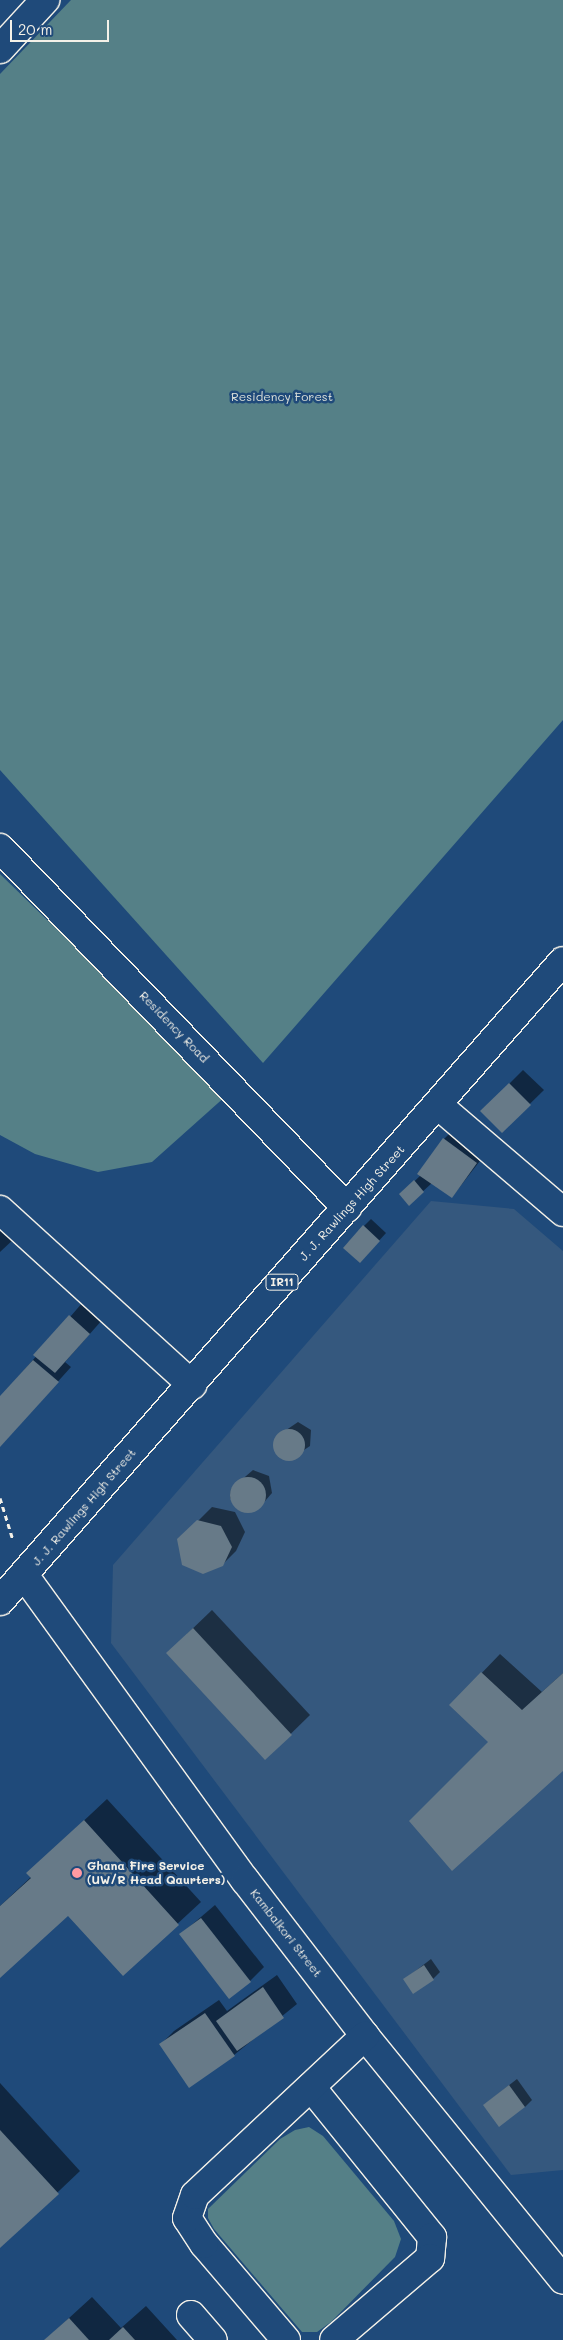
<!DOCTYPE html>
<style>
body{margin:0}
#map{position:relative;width:563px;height:2340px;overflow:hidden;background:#1f4a7a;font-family:Mali,sans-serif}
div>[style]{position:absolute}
.built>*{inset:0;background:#35587e}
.green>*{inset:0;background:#558087}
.shadow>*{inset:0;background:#0007}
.building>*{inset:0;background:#677a88}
.round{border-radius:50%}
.path>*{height:3px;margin-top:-1.5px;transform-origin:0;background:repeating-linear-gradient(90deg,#f4f1e8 0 5px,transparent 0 9px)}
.roads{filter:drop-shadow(1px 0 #f4f1e8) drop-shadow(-1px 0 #f4f1e8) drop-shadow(0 1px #f4f1e8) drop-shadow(0 -1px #f4f1e8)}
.minor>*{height:28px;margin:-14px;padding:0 14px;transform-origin:14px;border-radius:14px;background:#1f4a7a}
.major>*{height:28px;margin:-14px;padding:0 14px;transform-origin:14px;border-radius:14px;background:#1f4a7a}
.dots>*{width:14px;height:14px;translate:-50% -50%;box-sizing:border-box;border:2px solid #1f4a7a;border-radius:50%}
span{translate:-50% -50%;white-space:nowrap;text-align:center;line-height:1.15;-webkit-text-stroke:5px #1f4a7a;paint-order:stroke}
.shield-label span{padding:1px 4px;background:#1f4a7a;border:1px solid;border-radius:4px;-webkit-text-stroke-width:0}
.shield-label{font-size:11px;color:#f4f1e8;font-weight:700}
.park-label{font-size:12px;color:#dce0d9}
.street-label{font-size:12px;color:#f4f1e8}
.poi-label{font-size:12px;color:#f4f1e8;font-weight:700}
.left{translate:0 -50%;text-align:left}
.scale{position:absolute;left:10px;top:20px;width:99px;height:22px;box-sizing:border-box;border:2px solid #f4f1e8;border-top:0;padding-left:6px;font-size:15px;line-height:18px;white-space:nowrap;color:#f4f1e8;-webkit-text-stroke:4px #1f4a7a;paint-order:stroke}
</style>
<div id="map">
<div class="built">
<i style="clip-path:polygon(431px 1201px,514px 1209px,563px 1251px,563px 2170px,511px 2175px,111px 1643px,113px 1565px)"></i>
</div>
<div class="green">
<i style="clip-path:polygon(71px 0,563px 0,563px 720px,263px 1063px,0 770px,0 74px)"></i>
<i style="clip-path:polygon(0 874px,227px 1095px,152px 1162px,98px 1172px,35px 1154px,0 1135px)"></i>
<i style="clip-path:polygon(309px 2127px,323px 2136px,394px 2221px,401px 2239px,395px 2257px,331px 2322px,317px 2332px,302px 2332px,214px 2229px,208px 2218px,208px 2209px,280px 2139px,295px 2130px)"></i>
</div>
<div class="shadow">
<i style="clip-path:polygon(523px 1070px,544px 1090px,502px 1131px,482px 1111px)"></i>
<i style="clip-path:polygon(458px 1125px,490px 1148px,452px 1197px,432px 1183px,409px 1204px,401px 1194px,421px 1175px,444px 1139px)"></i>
<i style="clip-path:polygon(371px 1219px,386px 1233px,367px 1254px,364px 1226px)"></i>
<i style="clip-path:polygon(0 1226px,15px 1238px,0 1252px)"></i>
<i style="clip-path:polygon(83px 1302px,103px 1319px,65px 1362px,71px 1367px,0 1446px,0 1398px)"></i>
<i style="clip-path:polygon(298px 1422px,311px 1430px,310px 1446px,289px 1460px,281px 1458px,274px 1444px,276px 1437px)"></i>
<i style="clip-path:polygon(253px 1470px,269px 1476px,272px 1493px,259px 1508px,242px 1511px,230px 1498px,231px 1489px)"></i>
<i style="clip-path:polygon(212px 1507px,235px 1512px,245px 1532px,236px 1551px,222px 1565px,191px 1528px)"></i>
<i style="clip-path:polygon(212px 1610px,310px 1715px,266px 1758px,187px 1634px)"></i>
<i style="clip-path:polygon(500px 1654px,542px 1692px,563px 1673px,563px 1769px,490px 1742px,451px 1705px)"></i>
<i style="clip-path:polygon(107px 1799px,201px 1902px,123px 1974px,68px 1914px,0 1977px,0 1906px,31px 1877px,28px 1873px)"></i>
<i style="clip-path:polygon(215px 1905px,264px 1967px,250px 1981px,181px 1934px)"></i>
<i style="clip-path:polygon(431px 1959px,440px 1972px,433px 1979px,405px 1979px)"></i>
<i style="clip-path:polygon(277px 1975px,297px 2004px,234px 2055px,160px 2045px,174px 2031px,219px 2000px,227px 2011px)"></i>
<i style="clip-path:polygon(517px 2079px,532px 2100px,525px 2107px,484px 2105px)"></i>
<i style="clip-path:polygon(0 2083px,80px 2171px,0 2247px)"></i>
<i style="clip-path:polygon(92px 2297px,121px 2328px,146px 2306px,177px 2340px,45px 2340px)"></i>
</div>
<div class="building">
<i style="clip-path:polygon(509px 1083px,531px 1105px,502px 1133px,480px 1111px)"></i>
<i style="clip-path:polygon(443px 1138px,477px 1163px,452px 1198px,417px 1174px)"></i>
<i style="clip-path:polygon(414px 1180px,424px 1192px,409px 1206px,399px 1194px)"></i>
<i style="clip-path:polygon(363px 1225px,380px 1241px,360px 1263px,343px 1248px)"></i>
<i style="clip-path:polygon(69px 1315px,90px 1334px,55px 1373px,33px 1355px)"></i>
<i style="clip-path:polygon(33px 1360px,59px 1382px,0 1447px,0 1396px)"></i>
<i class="round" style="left:273px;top:1429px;width:32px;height:32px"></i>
<i class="round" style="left:230px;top:1477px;width:36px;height:36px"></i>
<i style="clip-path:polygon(197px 1520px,221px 1526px,232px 1547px,223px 1566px,203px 1574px,182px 1565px,177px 1539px)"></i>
<i style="clip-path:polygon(193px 1628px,292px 1735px,265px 1760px,166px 1653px)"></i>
<i style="clip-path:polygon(481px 1672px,522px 1710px,563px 1673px,563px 1771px,452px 1871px,409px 1821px,488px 1742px,449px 1705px)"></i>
<i style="clip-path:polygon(84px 1820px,179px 1925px,123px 1976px,68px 1916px,0 1978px,0 1906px,31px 1878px,26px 1873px)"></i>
<i style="clip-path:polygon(201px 1918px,251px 1982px,229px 1999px,179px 1934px)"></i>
<i style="clip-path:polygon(424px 1965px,434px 1980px,413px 1994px,403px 1979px)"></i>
<i style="clip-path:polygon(263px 1987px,284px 2018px,237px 2051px,216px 2021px)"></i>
<i style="clip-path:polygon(205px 2013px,235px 2056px,189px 2088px,159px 2044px)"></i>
<i style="clip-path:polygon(509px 2085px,525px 2107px,499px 2127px,483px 2105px)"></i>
<i style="clip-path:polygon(0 2130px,59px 2194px,0 2248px)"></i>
<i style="clip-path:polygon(69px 2318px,89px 2340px,44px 2340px)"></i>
<i style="clip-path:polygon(123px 2327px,135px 2340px,109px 2340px)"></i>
</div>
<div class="path">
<i style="left:0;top:1498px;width:44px;rotate:72.8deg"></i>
</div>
<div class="roads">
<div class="minor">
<i style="left:0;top:49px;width:67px;rotate:-47.4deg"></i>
<i style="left:0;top:848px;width:500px;rotate:46.05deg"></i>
<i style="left:439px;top:1106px;width:163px;rotate:40.5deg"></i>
<i style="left:0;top:1210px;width:260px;rotate:42.3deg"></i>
<i style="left:24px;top:1575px;width:377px;rotate:54.1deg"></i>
<i style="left:245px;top:1880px;width:197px;rotate:52.4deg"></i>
<i style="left:365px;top:2036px;width:314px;rotate:50.9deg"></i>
<i style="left:311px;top:2087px;width:193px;rotate:51.1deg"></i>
<i style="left:432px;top:2237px;width:21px;rotate:95deg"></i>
<i style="left:430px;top:2258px;width:126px;rotate:139.5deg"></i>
<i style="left:191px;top:2315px;width:33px;rotate:49deg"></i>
<i style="left:286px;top:2340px;width:126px;rotate:-130.5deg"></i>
<i style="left:204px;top:2244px;width:31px;rotate:-123deg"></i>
<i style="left:187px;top:2218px;width:24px;rotate:-71deg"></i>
<i style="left:195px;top:2195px;width:233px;rotate:-43.1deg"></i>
</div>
<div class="major">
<i style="left:0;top:1601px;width:852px;rotate:-48.66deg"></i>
</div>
</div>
<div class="dots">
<i style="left:77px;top:1873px;background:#ff9aa2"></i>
</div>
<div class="shield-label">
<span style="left:282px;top:1282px">IR11</span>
</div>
<div class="park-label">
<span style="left:282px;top:397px">Residency Forest</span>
</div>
<div class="street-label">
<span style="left:174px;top:1027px;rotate:46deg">Residency Road</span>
<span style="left:352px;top:1203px;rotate:-48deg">J. J. Rawlings High Street</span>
<span style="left:84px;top:1507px;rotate:-49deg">J. J. Rawlings High Street</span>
<span style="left:286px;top:1933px;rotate:52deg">Kambalkori Street</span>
</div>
<div class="poi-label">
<span class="left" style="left:87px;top:1873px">Ghana Fire Service<br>(UW/R Head Qaurters)</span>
</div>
<div class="scale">20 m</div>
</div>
